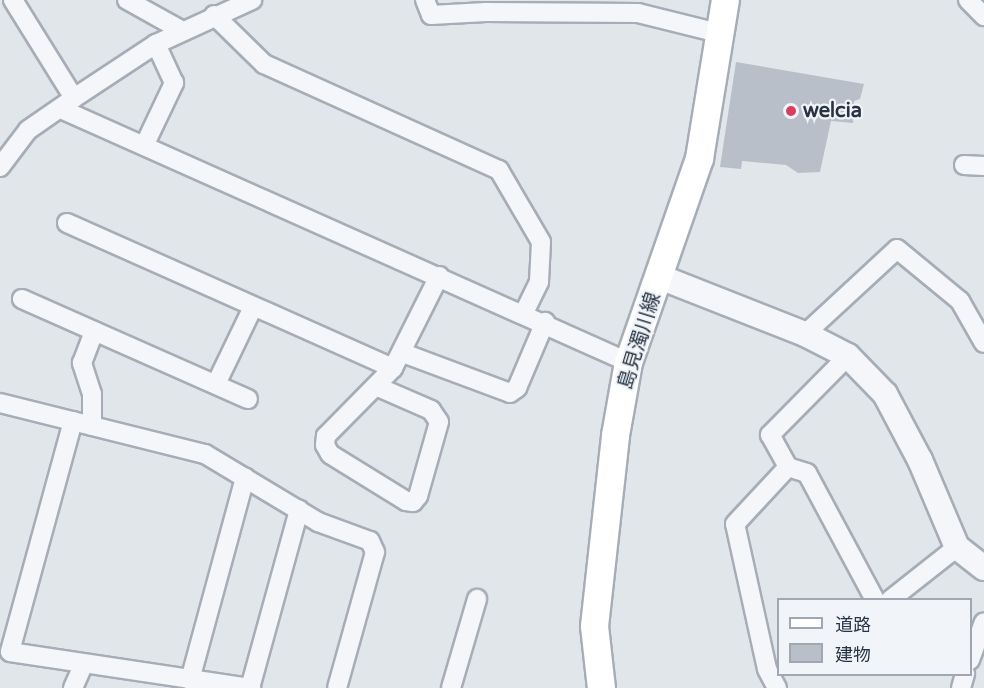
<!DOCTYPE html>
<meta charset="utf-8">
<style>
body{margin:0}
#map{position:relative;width:984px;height:688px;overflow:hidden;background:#e1e6eb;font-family:"Varela Round","Noto Sans JP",sans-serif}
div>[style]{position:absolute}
.building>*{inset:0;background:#b8bfc9}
.roads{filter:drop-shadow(2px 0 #a6adb6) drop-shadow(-2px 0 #a6adb6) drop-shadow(0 2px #a6adb6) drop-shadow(0 -2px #a6adb6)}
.minor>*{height:18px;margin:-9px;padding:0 9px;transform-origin:9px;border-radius:9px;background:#f4f6f9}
.tertiary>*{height:24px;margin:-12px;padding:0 12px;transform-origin:12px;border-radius:12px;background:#f4f6f9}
.secondary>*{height:27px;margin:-13.5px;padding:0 13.5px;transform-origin:13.5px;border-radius:13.5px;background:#fff}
.dots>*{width:16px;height:16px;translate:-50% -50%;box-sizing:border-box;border:3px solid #f1f4f8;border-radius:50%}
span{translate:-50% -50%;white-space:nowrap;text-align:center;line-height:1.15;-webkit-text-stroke:4.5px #f1f4f8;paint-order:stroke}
.poi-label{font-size:20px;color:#283444;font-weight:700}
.left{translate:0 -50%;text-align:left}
.street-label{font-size:20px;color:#283444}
.legend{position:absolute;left:777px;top:598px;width:195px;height:78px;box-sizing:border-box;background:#f1f4f8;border:2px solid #a1a7b0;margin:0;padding:8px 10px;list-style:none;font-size:18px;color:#283444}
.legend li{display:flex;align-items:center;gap:12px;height:30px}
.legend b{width:30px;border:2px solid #a1a7b0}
</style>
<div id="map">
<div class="building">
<i style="clip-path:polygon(736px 62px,864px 84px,860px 99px,854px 101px,853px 123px,831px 121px,820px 172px,798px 173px,786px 165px,742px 161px,741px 169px,720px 167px)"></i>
</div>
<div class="roads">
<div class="minor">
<i style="left:13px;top:0;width:115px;rotate:58.1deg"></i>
<i style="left:127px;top:0;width:64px;rotate:29deg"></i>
<i style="left:425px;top:0;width:16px;rotate:68deg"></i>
<i style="left:431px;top:15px;width:55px;rotate:-3.1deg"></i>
<i style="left:486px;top:12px;width:152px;rotate:0.4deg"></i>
<i style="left:638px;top:13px;width:83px;rotate:13.9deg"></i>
<i style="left:968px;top:0;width:23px;rotate:45deg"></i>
<i style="left:214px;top:15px;width:70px;rotate:44.4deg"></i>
<i style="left:264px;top:64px;width:258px;rotate:24.3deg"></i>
<i style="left:499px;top:170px;width:83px;rotate:59.7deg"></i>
<i style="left:541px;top:242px;width:40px;rotate:92.9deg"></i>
<i style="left:539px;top:282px;width:34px;rotate:116deg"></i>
<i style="left:61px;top:109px;width:621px;rotate:24.05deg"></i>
<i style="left:145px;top:144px;width:68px;rotate:-64.6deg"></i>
<i style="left:174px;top:83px;width:43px;rotate:-114.8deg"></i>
<i style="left:964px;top:165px;width:20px;rotate:3deg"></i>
<i style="left:0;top:167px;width:46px;rotate:-52.9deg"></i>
<i style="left:28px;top:130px;width:56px;rotate:-34.8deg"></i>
<i style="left:74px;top:98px;width:98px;rotate:-33.4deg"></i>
<i style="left:156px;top:44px;width:106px;rotate:-24.6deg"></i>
<i style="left:67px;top:223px;width:357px;rotate:24deg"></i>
<i style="left:393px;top:368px;width:103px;rotate:-63.4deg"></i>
<i style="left:22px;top:299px;width:247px;rotate:23.9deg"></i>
<i style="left:805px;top:334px;width:125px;rotate:-42.7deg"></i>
<i style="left:897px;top:249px;width:82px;rotate:39.5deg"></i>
<i style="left:960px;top:301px;width:48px;rotate:60.3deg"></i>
<i style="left:403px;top:353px;width:114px;rotate:20.5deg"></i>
<i style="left:510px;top:393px;width:9px;rotate:-36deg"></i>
<i style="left:517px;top:388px;width:72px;rotate:-67deg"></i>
<i style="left:216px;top:384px;width:85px;rotate:-64.3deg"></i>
<i style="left:378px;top:387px;width:58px;rotate:23.5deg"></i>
<i style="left:431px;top:410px;width:14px;rotate:56deg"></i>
<i style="left:439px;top:422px;width:77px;rotate:105.8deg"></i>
<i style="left:418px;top:496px;width:8px;rotate:130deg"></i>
<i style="left:413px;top:502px;width:7px;rotate:-172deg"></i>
<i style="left:406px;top:501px;width:89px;rotate:-148.3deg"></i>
<i style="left:330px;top:454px;width:10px;rotate:-119deg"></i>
<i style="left:325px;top:445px;width:9px;rotate:-84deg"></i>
<i style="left:326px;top:436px;width:95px;rotate:-45.4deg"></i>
<i style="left:0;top:403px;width:211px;rotate:14deg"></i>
<i style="left:205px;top:454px;width:132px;rotate:31deg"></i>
<i style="left:318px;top:522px;width:55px;rotate:20.1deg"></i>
<i style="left:370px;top:541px;width:12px;rotate:66deg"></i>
<i style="left:375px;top:552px;width:141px;rotate:105.6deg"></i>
<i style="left:73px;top:421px;width:239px;rotate:105.3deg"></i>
<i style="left:10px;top:652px;width:244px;rotate:8.5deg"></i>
<i style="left:92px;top:426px;width:32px;rotate:-90deg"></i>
<i style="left:92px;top:394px;width:33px;rotate:-108deg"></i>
<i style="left:82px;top:363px;width:34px;rotate:-69deg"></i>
<i style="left:788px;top:467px;width:20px;rotate:18deg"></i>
<i style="left:807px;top:473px;width:144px;rotate:61.8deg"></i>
<i style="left:890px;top:600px;width:85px;rotate:-38.3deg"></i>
<i style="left:970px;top:660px;width:40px;rotate:-69.8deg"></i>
<i style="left:190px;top:680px;width:210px;rotate:-74.8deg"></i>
<i style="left:73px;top:688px;width:24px;rotate:-66deg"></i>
<i style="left:250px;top:688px;width:185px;rotate:-74.6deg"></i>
<i style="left:451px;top:688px;width:93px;rotate:-73.7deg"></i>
<i style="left:777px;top:688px;width:21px;rotate:-118deg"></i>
<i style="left:767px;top:669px;width:148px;rotate:-102.4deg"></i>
<i style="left:735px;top:524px;width:78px;rotate:-47.1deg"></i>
<i style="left:788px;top:467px;width:37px;rotate:-119deg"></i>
<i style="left:770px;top:435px;width:111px;rotate:-45.4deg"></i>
<i style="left:961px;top:688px;width:15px;rotate:-74deg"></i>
</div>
<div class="tertiary">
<i style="left:660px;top:277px;width:156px;rotate:21.5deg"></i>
<i style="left:805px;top:334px;width:48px;rotate:27.1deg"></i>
<i style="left:848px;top:356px;width:53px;rotate:45.8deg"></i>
<i style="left:885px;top:394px;width:75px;rotate:62.1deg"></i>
<i style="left:920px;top:460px;width:95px;rotate:67deg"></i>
<i style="left:957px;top:547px;width:34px;rotate:38deg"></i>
</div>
<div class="secondary">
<i style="left:601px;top:688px;width:62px;rotate:-96.4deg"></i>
<i style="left:594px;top:626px;width:192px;rotate:-83.7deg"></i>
<i style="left:615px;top:435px;width:74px;rotate:-79.9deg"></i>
<i style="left:628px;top:362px;width:216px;rotate:-70.8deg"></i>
<i style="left:699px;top:158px;width:160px;rotate:-80.7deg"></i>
</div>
</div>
<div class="dots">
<i style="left:791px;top:111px;background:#d83e5d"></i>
</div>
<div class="poi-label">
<span class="left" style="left:803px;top:111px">welcia</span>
</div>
<div class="street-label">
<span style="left:640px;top:341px;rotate:-73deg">島見濁川線</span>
</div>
<ul class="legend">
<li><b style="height:8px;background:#fff"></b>道路</li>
<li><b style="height:16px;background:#b8bfc9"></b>建物</li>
</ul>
</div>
